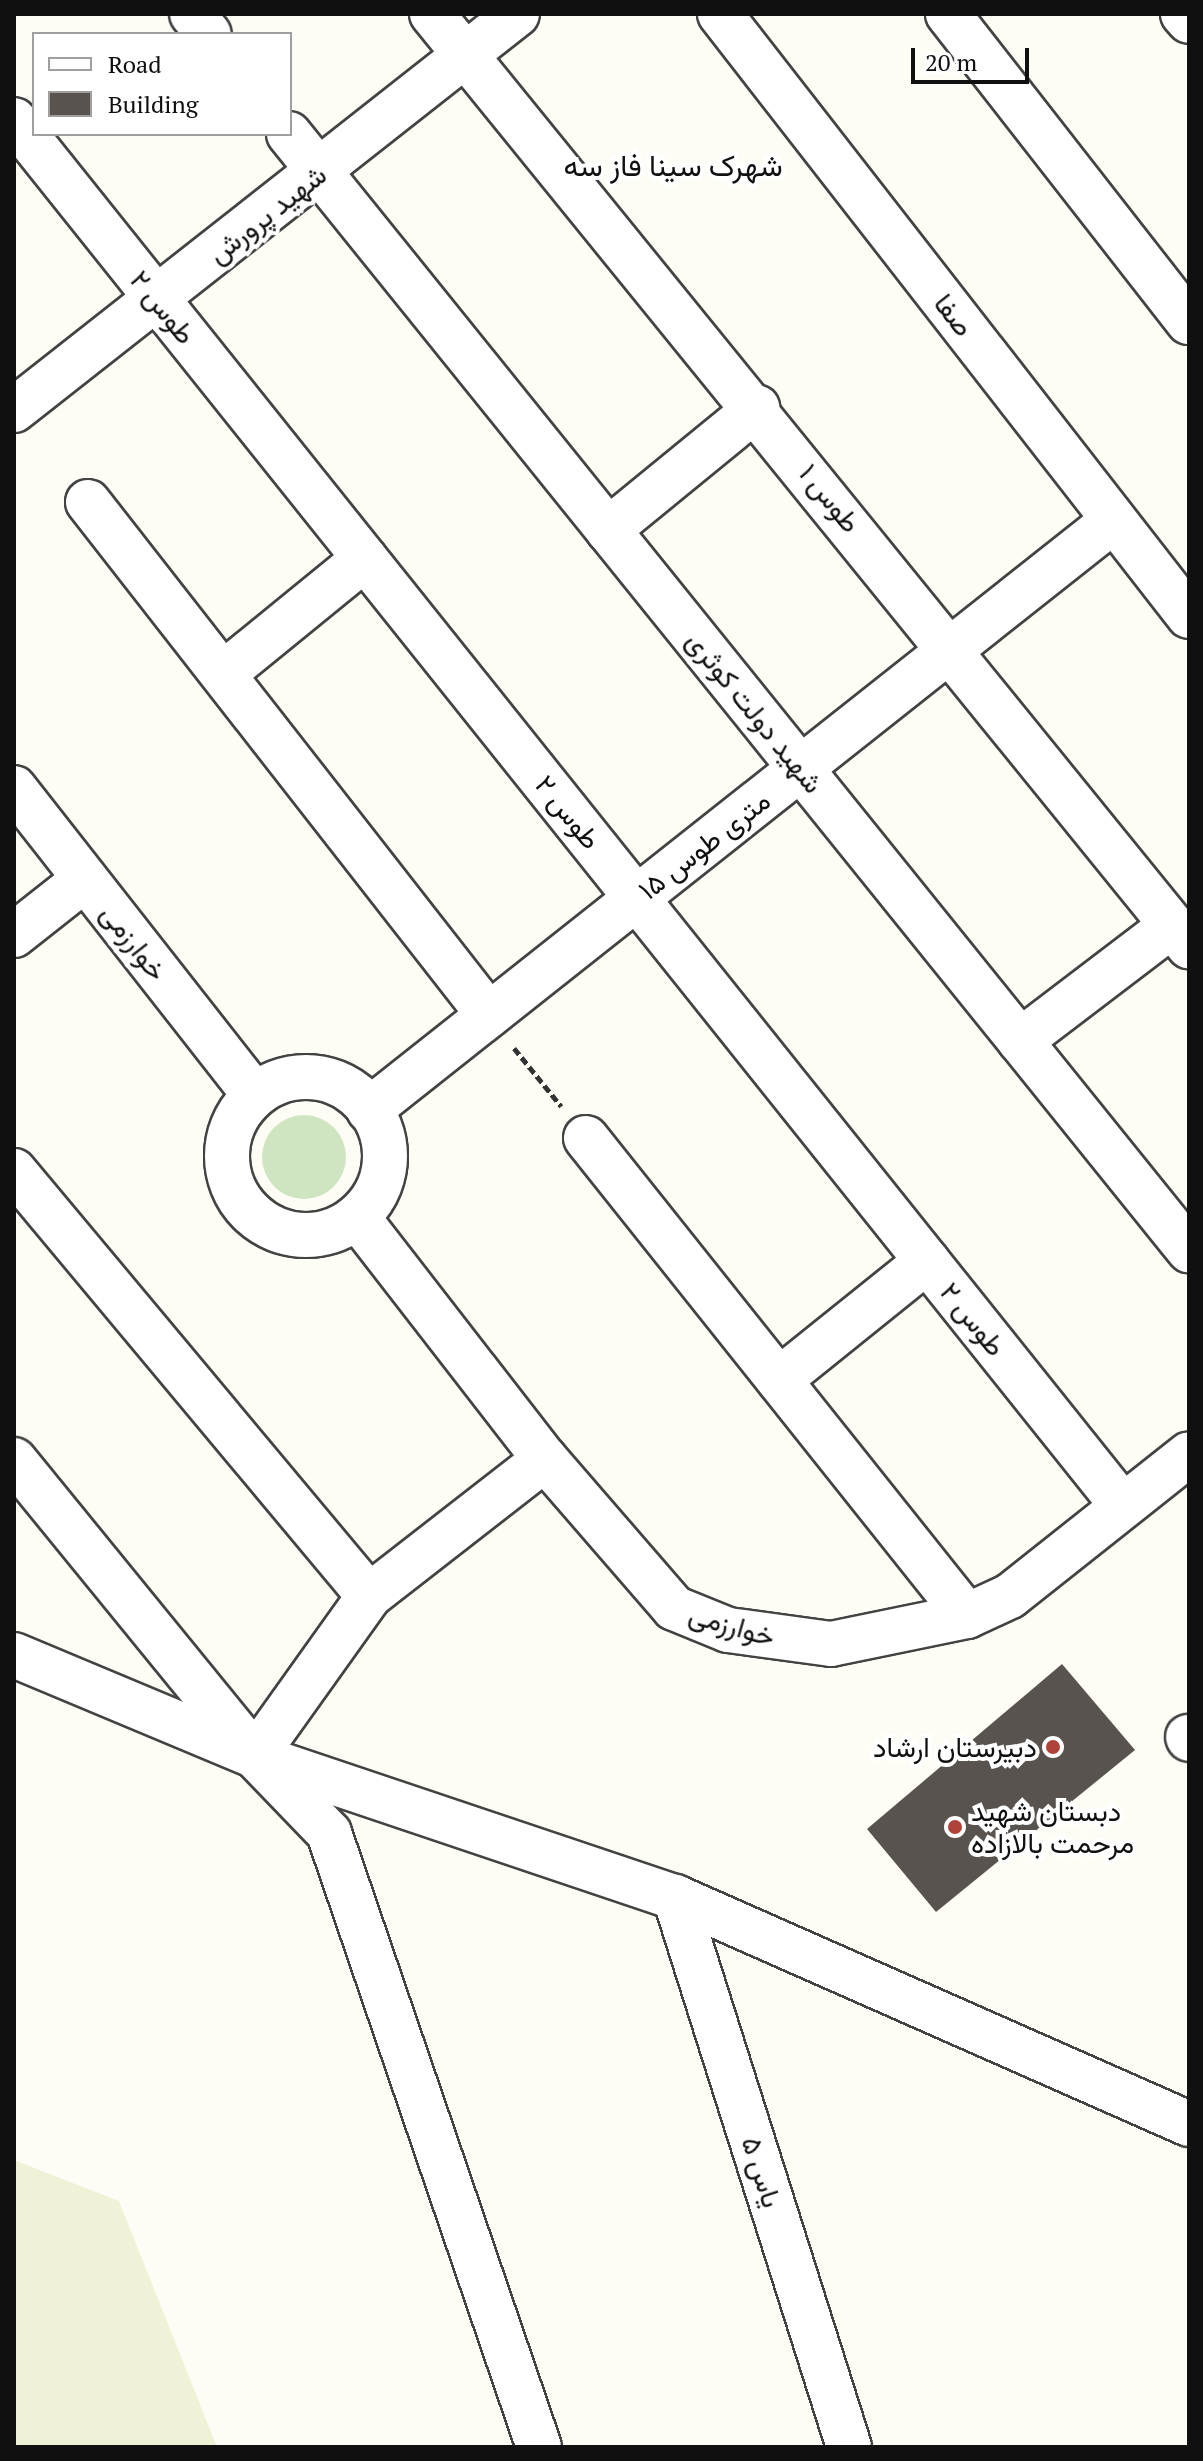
<!DOCTYPE html>
<meta charset="utf-8">
<style>
body{margin:0}
#map{position:relative;width:1203px;height:2461px;overflow:hidden;background:#fefdf5;font-family:"PT Serif",Vazirmatn,serif}
div>[style]{position:absolute}
.farmland>*{inset:0;background:#f0f2d7}
.green>*{inset:0;background:#cfe5c2}
.round{border-radius:50%}
.building>*{inset:0;background:#58534e}
.path>*{height:5px;margin-top:-2.5px;transform-origin:0;background:repeating-linear-gradient(90deg,#323232 0 8px,transparent 0 12px)}
.roads{filter:drop-shadow(2px 0 #434343) drop-shadow(-2px 0 #434343) drop-shadow(0 2px #434343) drop-shadow(0 -2px #434343)}
.minor>*{height:44px;margin:-22px;padding:0 22px;transform-origin:22px;border-radius:22px;background:#fff}
.minor>.ring{margin:-22px;padding:0;box-sizing:content-box;background:none;border:44px solid #fff;border-radius:50%}
.dots>*{width:22px;height:22px;translate:-50% -50%;box-sizing:border-box;border:4px solid #fff;border-radius:50%}
span{translate:-50% -50%;white-space:nowrap;text-align:center;line-height:1.15;-webkit-text-stroke:8px #fff;paint-order:stroke}
.street-label{font-size:28px;color:#101010}
.poi-label{font-size:28px;color:#101010}
.right{translate:-100% -50%;text-align:right}
.left{translate:0 -50%;text-align:left}
.neighbourhood-label{font-size:30px;color:#101010}
.frame{position:absolute;inset:0;border:16px solid #101010;pointer-events:none}
.legend{position:absolute;left:32px;top:32px;width:260px;height:104px;box-sizing:border-box;background:#fff;border:2px solid #9f9f9f;margin:0;padding:10px 14px;list-style:none;font-size:24px;color:#101010}
.legend li{display:flex;align-items:center;gap:16px;height:40px}
.legend b{width:40px;border:2px solid #9f9f9f}
.scale{position:absolute;left:911px;top:48px;width:118px;height:36px;box-sizing:border-box;border:4px solid #101010;border-top:0;padding-left:10px;font-size:24px;line-height:28px;white-space:nowrap;color:#101010;-webkit-text-stroke:6px #fff;paint-order:stroke}
</style>
<div id="map">
<div class="farmland">
<i style="clip-path:polygon(14px 2160px,119px 2201px,217px 2447px,14px 2447px)"></i>
</div>
<div class="green">
<i class="round" style="left:262px;top:1115px;width:84px;height:84px"></i>
</div>
<div class="building">
<i style="clip-path:polygon(1062px 1664px,1135px 1750px,936px 1912px,867px 1829px)"></i>
</div>
<div class="path">
<i style="left:514px;top:1048px;width:75px;rotate:51deg"></i>
</div>
<div class="roads">
<div class="minor">
<i style="left:192px;top:14px;width:26px;rotate:50deg"></i>
<i style="left:432px;top:14px;width:1201px;rotate:50.92deg"></i>
<i style="left:720px;top:14px;width:763px;rotate:52.08deg"></i>
<i style="left:948px;top:14px;width:391px;rotate:52deg"></i>
<i style="left:1183px;top:14px;width:9px;rotate:49deg"></i>
<i style="left:14px;top:120px;width:1774px;rotate:51.34deg"></i>
<i style="left:289px;top:134px;width:1434px;rotate:51.12deg"></i>
<i style="left:14px;top:410px;width:640px;rotate:-38.21deg"></i>
<i style="left:88px;top:502px;width:651px;rotate:51.99deg"></i>
<i style="left:608px;top:530px;width:193px;rotate:-39.3deg"></i>
<i style="left:223px;top:674px;width:183px;rotate:-39.2deg"></i>
<i style="left:14px;top:788px;width:390px;rotate:51.9deg"></i>
<i style="left:14px;top:935px;width:90px;rotate:-38.3deg"></i>
<i style="left:1020px;top:1041px;width:191px;rotate:-37.3deg"></i>
<i class="ring" style="left:227px;top:1077px;width:114px;height:114px"></i>
<i style="left:369px;top:1110px;width:950px;rotate:-38.38deg"></i>
<i style="left:586px;top:1138px;width:611px;rotate:51.44deg"></i>
<i style="left:14px;top:1171px;width:554px;rotate:50.13deg"></i>
<i style="left:357px;top:1217px;width:306px;rotate:52.2deg"></i>
<i style="left:545px;top:1459px;width:197px;rotate:49.1deg"></i>
<i style="left:674px;top:1608px;width:58px;rotate:22.2deg"></i>
<i style="left:728px;top:1630px;width:104px;rotate:7.7deg"></i>
<i style="left:831px;top:1644px;width:139px;rotate:-11.6deg"></i>
<i style="left:967px;top:1616px;width:47px;rotate:-24.9deg"></i>
<i style="left:1010px;top:1596px;width:228px;rotate:-38.4deg"></i>
<i style="left:779px;top:1380px;width:190px;rotate:-38.8deg"></i>
<i style="left:14px;top:1460px;width:382px;rotate:50.8deg"></i>
<i style="left:255px;top:1756px;width:107px;rotate:46.1deg"></i>
<i style="left:329px;top:1833px;width:649px;rotate:71.12deg"></i>
<i style="left:14px;top:1655px;width:261px;rotate:22.7deg"></i>
<i style="left:255px;top:1756px;width:196px;rotate:-54.5deg"></i>
<i style="left:369px;top:1596px;width:223px;rotate:-37.9deg"></i>
<i style="left:1188px;top:1737px;width:2px;rotate:63deg"></i>
<i style="left:261px;top:1758px;width:437px;rotate:18.6deg"></i>
<i style="left:675px;top:1897px;width:562px;rotate:23.83deg"></i>
<i style="left:675px;top:1897px;width:577px;rotate:72.44deg"></i>
</div>
</div>
<div class="dots">
<i style="left:1053px;top:1747px;background:#b04339"></i>
<i style="left:955px;top:1827px;background:#b04339"></i>
</div>
<div class="street-label">
<span style="left:267px;top:214px;rotate:-38deg">شهید پرورش</span>
<span style="left:163px;top:307px;rotate:51deg">طوس ۲</span>
<span style="left:954px;top:315px;rotate:52deg">صفا</span>
<span style="left:830px;top:498px;rotate:51deg">طوس ۱</span>
<span style="left:755px;top:712px;rotate:51deg">شهید دولت کوثری</span>
<span style="left:568px;top:812px;rotate:51deg">طوس ۲</span>
<span style="left:704px;top:845px;rotate:-38deg">۱۵ متری طوس</span>
<span style="left:134px;top:942px;rotate:52deg">خوارزمی</span>
<span style="left:973px;top:1319px;rotate:51deg">طوس ۲</span>
<span style="left:732px;top:1625px;rotate:16deg">خوارزمی</span>
<span style="left:762px;top:2172px;rotate:72deg">یاس ۵</span>
</div>
<div class="poi-label">
<span class="right" style="left:1037px;top:1747px">دبیرستان ارشاد</span>
<span class="left" style="left:971px;top:1827px">دبستان شهید<br>مرحمت بالازاده</span>
</div>
<div class="neighbourhood-label">
<span style="left:673px;top:165px">شهرک سینا فاز سه</span>
</div>
<div class="frame"></div>
<ul class="legend">
<li><b style="height:10px;background:#fff"></b>Road</li>
<li><b style="height:22px;background:#58534e"></b>Building</li>
</ul>
<div class="scale">20 m</div>
</div>
